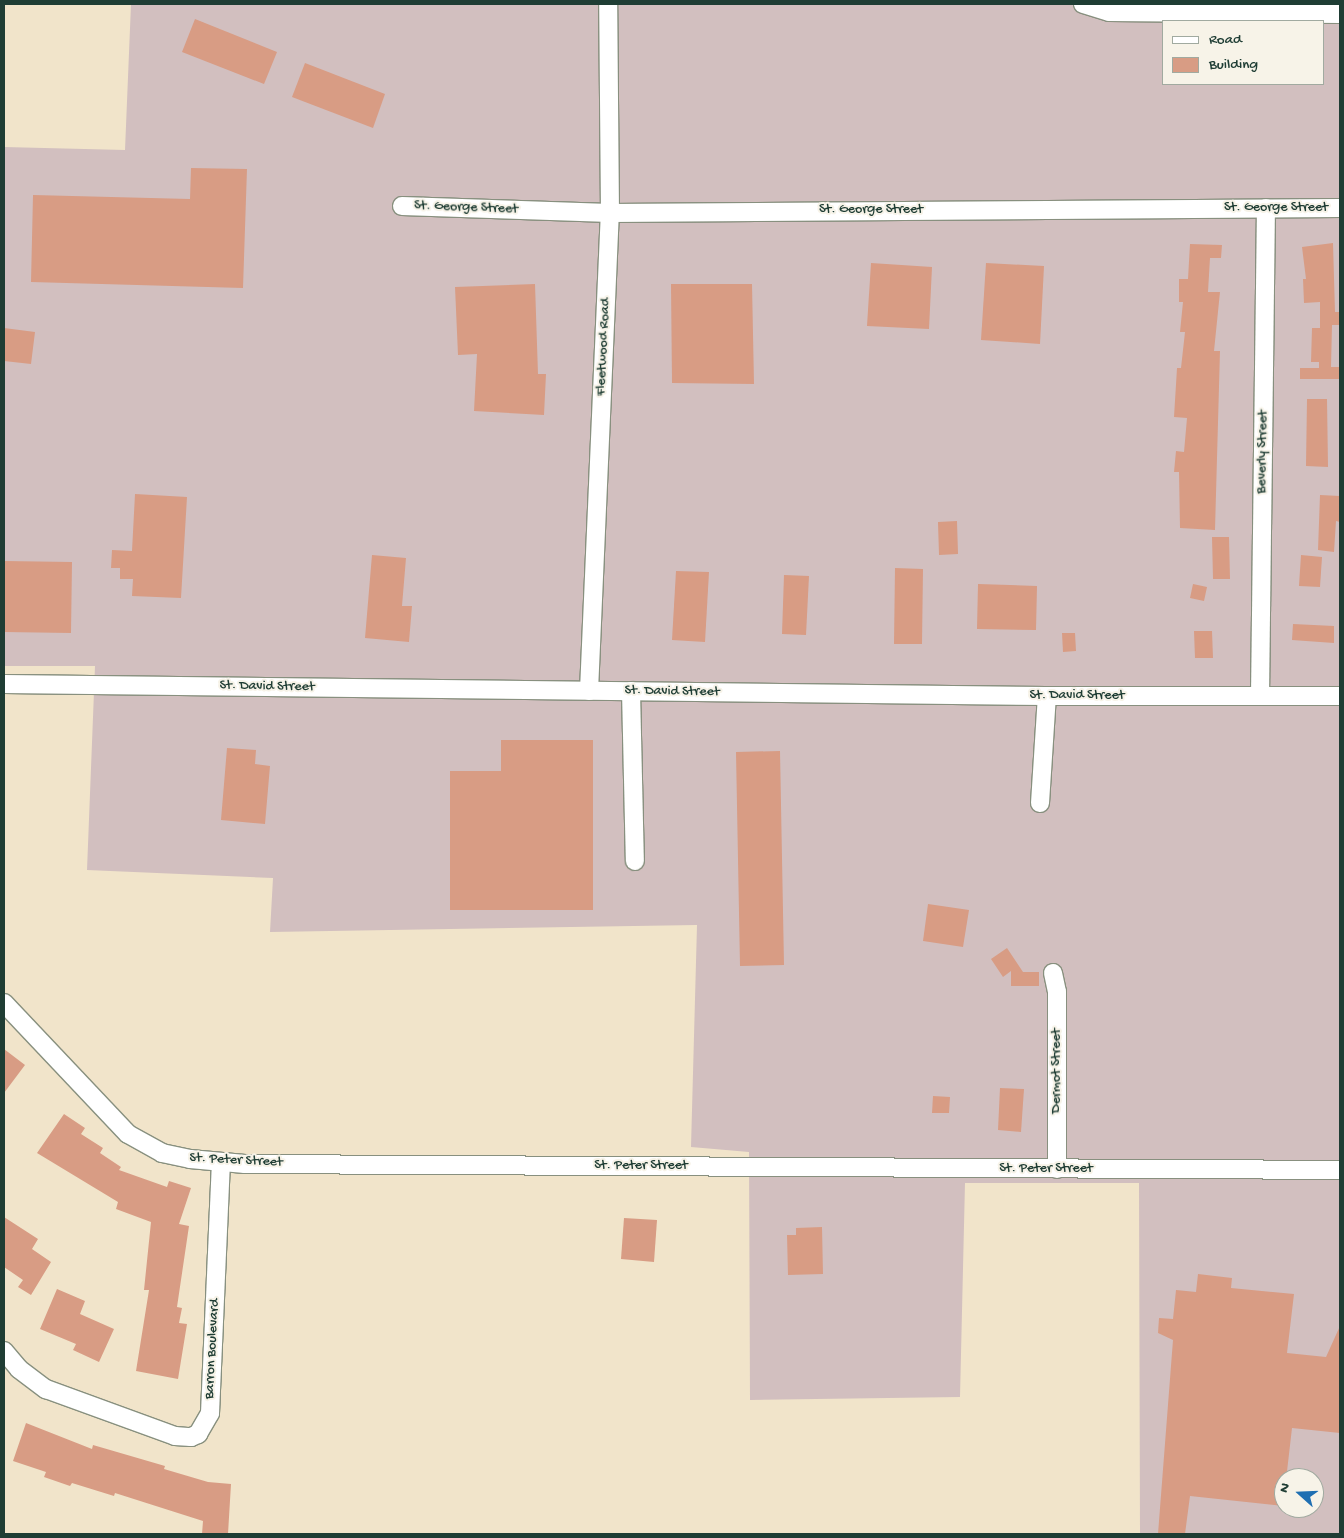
<!DOCTYPE html>
<style>
body{margin:0}
#map{position:relative;width:1344px;height:1538px;overflow:hidden;background:#f1e4ca;font-family:"Gochi Hand",sans-serif}
div>[style]{position:absolute}
.industrial>*{inset:0;background:#d2bfbf}
.building>*{inset:0;background:#d89c84}
.roads{filter:drop-shadow(1px 0 #88907f) drop-shadow(-1px 0 #88907f) drop-shadow(0 1px #88907f) drop-shadow(0 -1px #88907f)}
.minor>*{height:18px;margin:-9px;padding:0 9px;transform-origin:9px;border-radius:9px;background:#fff}
span{translate:-50% -50%;white-space:nowrap;text-align:center;line-height:1.15;-webkit-text-stroke:4px #f7f3e8;paint-order:stroke}
.street-label{font-size:14px;color:#1f3d34}
.frame{position:absolute;inset:0;border:5px solid #1f3d34;pointer-events:none}
.legend{position:absolute;left:1162px;top:20px;width:162px;height:65px;box-sizing:border-box;background:#f7f3e8;border:1px solid #a1aaa0;margin:0;padding:6px 9px;list-style:none;font-size:15px;color:#1f3d34}
.legend li{display:flex;align-items:center;gap:10px;height:25px}
.legend b{width:25px;border:1px solid #a1aaa0}
.north{position:absolute;left:1274px;top:1468px;width:50px;height:50px;box-sizing:border-box;background:#f7f3e8;border:1px solid #a1aaa0;border-radius:50%;rotate:290deg;font-size:14px;font-weight:700;line-height:20px;text-align:center;color:#1f3d34}
.north::after{content:'';display:block;margin:auto;width:18px;height:22px;background:#1f6fb2;clip-path:polygon(50% 0,100% 100%,50% 72%,0 100%)}
</style>
<div id="map">
<div class="industrial">
<i style="clip-path:polygon(evenodd,131px 4px,1340px 4px,1340px 1534px,1140px 1534px,1139px 1183px,965px 1183px,960px 1397px,750px 1400px,749px 1152px,691px 1147px,697px 925px,270px 932px,273px 878px,87px 870px,95px 666px,4px 666px,4px 147px,125px 150px,131px 4px,1163px 21px,1323px 21px,1323px 84px,1163px 84px,1163px 21px,131px 4px,1284px 1478px,1314px 1478px,1314px 1508px,1284px 1508px,1284px 1478px)"></i>
</div>
<div class="building">
<i style="clip-path:polygon(195px 19px,277px 52px,264px 84px,182px 52px)"></i>
<i style="clip-path:polygon(305px 63px,385px 94px,373px 128px,292px 97px)"></i>
<i style="clip-path:polygon(191px 168px,247px 169px,243px 288px,31px 282px,33px 195px,190px 199px)"></i>
<i style="clip-path:polygon(1333px 243px,1335px 312px,1339px 312px,1339px 325px,1332px 325px,1331px 367px,1340px 367px,1340px 379px,1300px 379px,1300px 368px,1319px 368px,1319px 362px,1311px 362px,1312px 328px,1320px 328px,1320px 302px,1304px 303px,1303px 279px,1306px 279px,1302px 247px)"></i>
<i style="clip-path:polygon(1190px 244px,1222px 245px,1221px 258px,1210px 258px,1208px 292px,1220px 292px,1214px 351px,1220px 351px,1215px 530px,1180px 528px,1179px 472px,1174px 472px,1176px 451px,1184px 452px,1187px 418px,1174px 417px,1177px 368px,1181px 368px,1185px 332px,1180px 332px,1183px 302px,1179px 302px,1179px 279px,1188px 279px)"></i>
<i style="clip-path:polygon(871px 263px,932px 267px,929px 329px,867px 326px)"></i>
<i style="clip-path:polygon(986px 263px,1044px 266px,1040px 344px,981px 340px)"></i>
<i style="clip-path:polygon(535px 284px,538px 374px,546px 374px,544px 415px,474px 411px,477px 354px,458px 355px,455px 287px)"></i>
<i style="clip-path:polygon(671px 284px,752px 284px,754px 384px,672px 383px)"></i>
<i style="clip-path:polygon(4px 328px,35px 332px,31px 364px,4px 361px)"></i>
<i style="clip-path:polygon(1307px 399px,1327px 399px,1328px 467px,1306px 466px)"></i>
<i style="clip-path:polygon(135px 494px,187px 497px,181px 598px,132px 596px,133px 579px,120px 579px,120px 568px,111px 568px,112px 550px,132px 551px)"></i>
<i style="clip-path:polygon(1320px 495px,1340px 496px,1340px 522px,1336px 521px,1334px 552px,1318px 550px)"></i>
<i style="clip-path:polygon(957px 521px,958px 554px,939px 555px,938px 522px)"></i>
<i style="clip-path:polygon(1212px 537px,1229px 537px,1230px 579px,1213px 579px)"></i>
<i style="clip-path:polygon(372px 555px,406px 558px,402px 606px,412px 606px,409px 642px,365px 638px)"></i>
<i style="clip-path:polygon(1301px 555px,1322px 557px,1320px 587px,1299px 586px)"></i>
<i style="clip-path:polygon(4px 561px,72px 562px,71px 633px,4px 632px)"></i>
<i style="clip-path:polygon(895px 568px,923px 569px,922px 644px,894px 644px)"></i>
<i style="clip-path:polygon(676px 571px,709px 572px,705px 642px,672px 640px)"></i>
<i style="clip-path:polygon(784px 575px,809px 576px,806px 635px,782px 634px)"></i>
<i style="clip-path:polygon(978px 584px,1037px 586px,1036px 630px,977px 629px)"></i>
<i style="clip-path:polygon(1193px 584px,1207px 587px,1204px 601px,1190px 598px)"></i>
<i style="clip-path:polygon(1293px 624px,1334px 626px,1334px 643px,1292px 640px)"></i>
<i style="clip-path:polygon(1194px 631px,1212px 631px,1213px 658px,1195px 658px)"></i>
<i style="clip-path:polygon(1062px 633px,1075px 633px,1076px 651px,1063px 652px)"></i>
<i style="clip-path:polygon(501px 740px,593px 740px,593px 910px,450px 910px,450px 771px,501px 771px)"></i>
<i style="clip-path:polygon(227px 748px,256px 750px,255px 764px,270px 766px,265px 824px,221px 820px)"></i>
<i style="clip-path:polygon(780px 751px,784px 965px,740px 966px,736px 752px)"></i>
<i style="clip-path:polygon(928px 904px,969px 910px,963px 947px,923px 941px)"></i>
<i style="clip-path:polygon(1007px 948px,1023px 972px,1039px 972px,1039px 986px,1011px 986px,1011px 971px,1003px 977px,991px 959px)"></i>
<i style="clip-path:polygon(4px 1049px,25px 1065px,4px 1093px)"></i>
<i style="clip-path:polygon(1000px 1088px,1024px 1089px,1021px 1132px,998px 1130px)"></i>
<i style="clip-path:polygon(933px 1096px,950px 1097px,949px 1113px,932px 1113px)"></i>
<i style="clip-path:polygon(64px 1114px,85px 1128px,81px 1134px,103px 1148px,100px 1153px,121px 1167px,119px 1170px,167px 1187px,169px 1181px,191px 1188px,179px 1224px,189px 1226px,177px 1307px,182px 1308px,179px 1323px,187px 1324px,178px 1379px,136px 1371px,149px 1290px,144px 1290px,151px 1222px,116px 1209px,118px 1202px,37px 1153px)"></i>
<i style="clip-path:polygon(4px 1217px,38px 1239px,32px 1249px,51px 1262px,31px 1295px,18px 1287px,23px 1280px,4px 1267px)"></i>
<i style="clip-path:polygon(624px 1218px,657px 1220px,654px 1262px,621px 1259px)"></i>
<i style="clip-path:polygon(822px 1227px,823px 1274px,788px 1275px,787px 1235px,796px 1235px,796px 1228px)"></i>
<i style="clip-path:polygon(1198px 1274px,1232px 1278px,1231px 1288px,1294px 1294px,1287px 1353px,1326px 1357px,1340px 1326px,1340px 1433px,1292px 1428px,1283px 1506px,1190px 1496px,1185px 1534px,1158px 1534px,1173px 1340px,1158px 1333px,1159px 1318px,1173px 1319px,1176px 1290px,1196px 1292px)"></i>
<i style="clip-path:polygon(57px 1289px,85px 1301px,80px 1314px,114px 1329px,99px 1362px,73px 1350px,76px 1344px,40px 1329px)"></i>
<i style="clip-path:polygon(26px 1423px,92px 1449px,93px 1445px,165px 1466px,164px 1469px,208px 1482px,231px 1484px,228px 1534px,202px 1534px,203px 1521px,115px 1493px,114px 1496px,72px 1483px,70px 1486px,44px 1477px,46px 1472px,13px 1461px)"></i>
</div>
<div class="roads">
<div class="minor">
<i style="left:1083px;top:4px;width:27px;rotate:17deg"></i>
<i style="left:1109px;top:12px;width:231px;rotate:0.5deg"></i>
<i style="left:402px;top:206px;width:208px;rotate:1.9deg"></i>
<i style="left:610px;top:213px;width:730px;rotate:-0.39deg"></i>
<i style="left:4px;top:684px;width:1043px;rotate:0.66deg"></i>
<i style="left:1047px;top:696px;width:293px"></i>
<i style="left:589px;top:691px;width:478px;rotate:-87.5deg"></i>
<i style="left:610px;top:213px;width:209px;rotate:-90.5deg"></i>
<i style="left:631px;top:691px;width:170px;rotate:88.7deg"></i>
<i style="left:1260px;top:696px;width:488px;rotate:-89.3deg"></i>
<i style="left:1040px;top:803px;width:107px;rotate:-86.3deg"></i>
<i style="left:1053px;top:973px;width:19px;rotate:78deg"></i>
<i style="left:1057px;top:992px;width:177px;rotate:90deg"></i>
<i style="left:4px;top:1003px;width:180px;rotate:46.6deg"></i>
<i style="left:128px;top:1134px;width:39px;rotate:29deg"></i>
<i style="left:162px;top:1153px;width:29px;rotate:12deg"></i>
<i style="left:190px;top:1159px;width:55px;rotate:5.2deg"></i>
<i style="left:245px;top:1164px;width:1095px;rotate:0.31deg"></i>
<i style="left:4px;top:1351px;width:23px;rotate:50deg"></i>
<i style="left:19px;top:1369px;width:34px;rotate:37deg"></i>
<i style="left:46px;top:1389px;width:137px;rotate:20deg"></i>
<i style="left:175px;top:1436px;width:16px;rotate:4deg"></i>
<i style="left:191px;top:1437px;width:8px;rotate:-23deg"></i>
<i style="left:198px;top:1434px;width:24px;rotate:-60deg"></i>
<i style="left:210px;top:1413px;width:251px;rotate:-87.5deg"></i>
</div>
</div>
<div class="street-label">
<span style="left:466px;top:208px;rotate:2deg">St. George Street</span>
<span style="left:1276px;top:208px">St. George Street</span>
<span style="left:871px;top:210px">St. George Street</span>
<span style="left:604px;top:347px;rotate:-87deg">Fleetwood Road</span>
<span style="left:1263px;top:452px;rotate:-89deg">Beverly Street</span>
<span style="left:267px;top:687px;rotate:1deg">St. David Street</span>
<span style="left:672px;top:692px;rotate:1deg">St. David Street</span>
<span style="left:1077px;top:696px">St. David Street</span>
<span style="left:1057px;top:1071px;rotate:-90deg">Dermot Street</span>
<span style="left:236px;top:1161px;rotate:3deg">St. Peter Street</span>
<span style="left:641px;top:1166px">St. Peter Street</span>
<span style="left:1046px;top:1169px">St. Peter Street</span>
<span style="left:213px;top:1349px;rotate:-87deg">Barron Boulevard</span>
</div>
<div class="frame"></div>
<ul class="legend">
<li><b style="height:6px;background:#fff"></b>Road</li>
<li><b style="height:14px;background:#d89c84"></b>Building</li>
</ul>
<div class="north">N</div>
</div>
